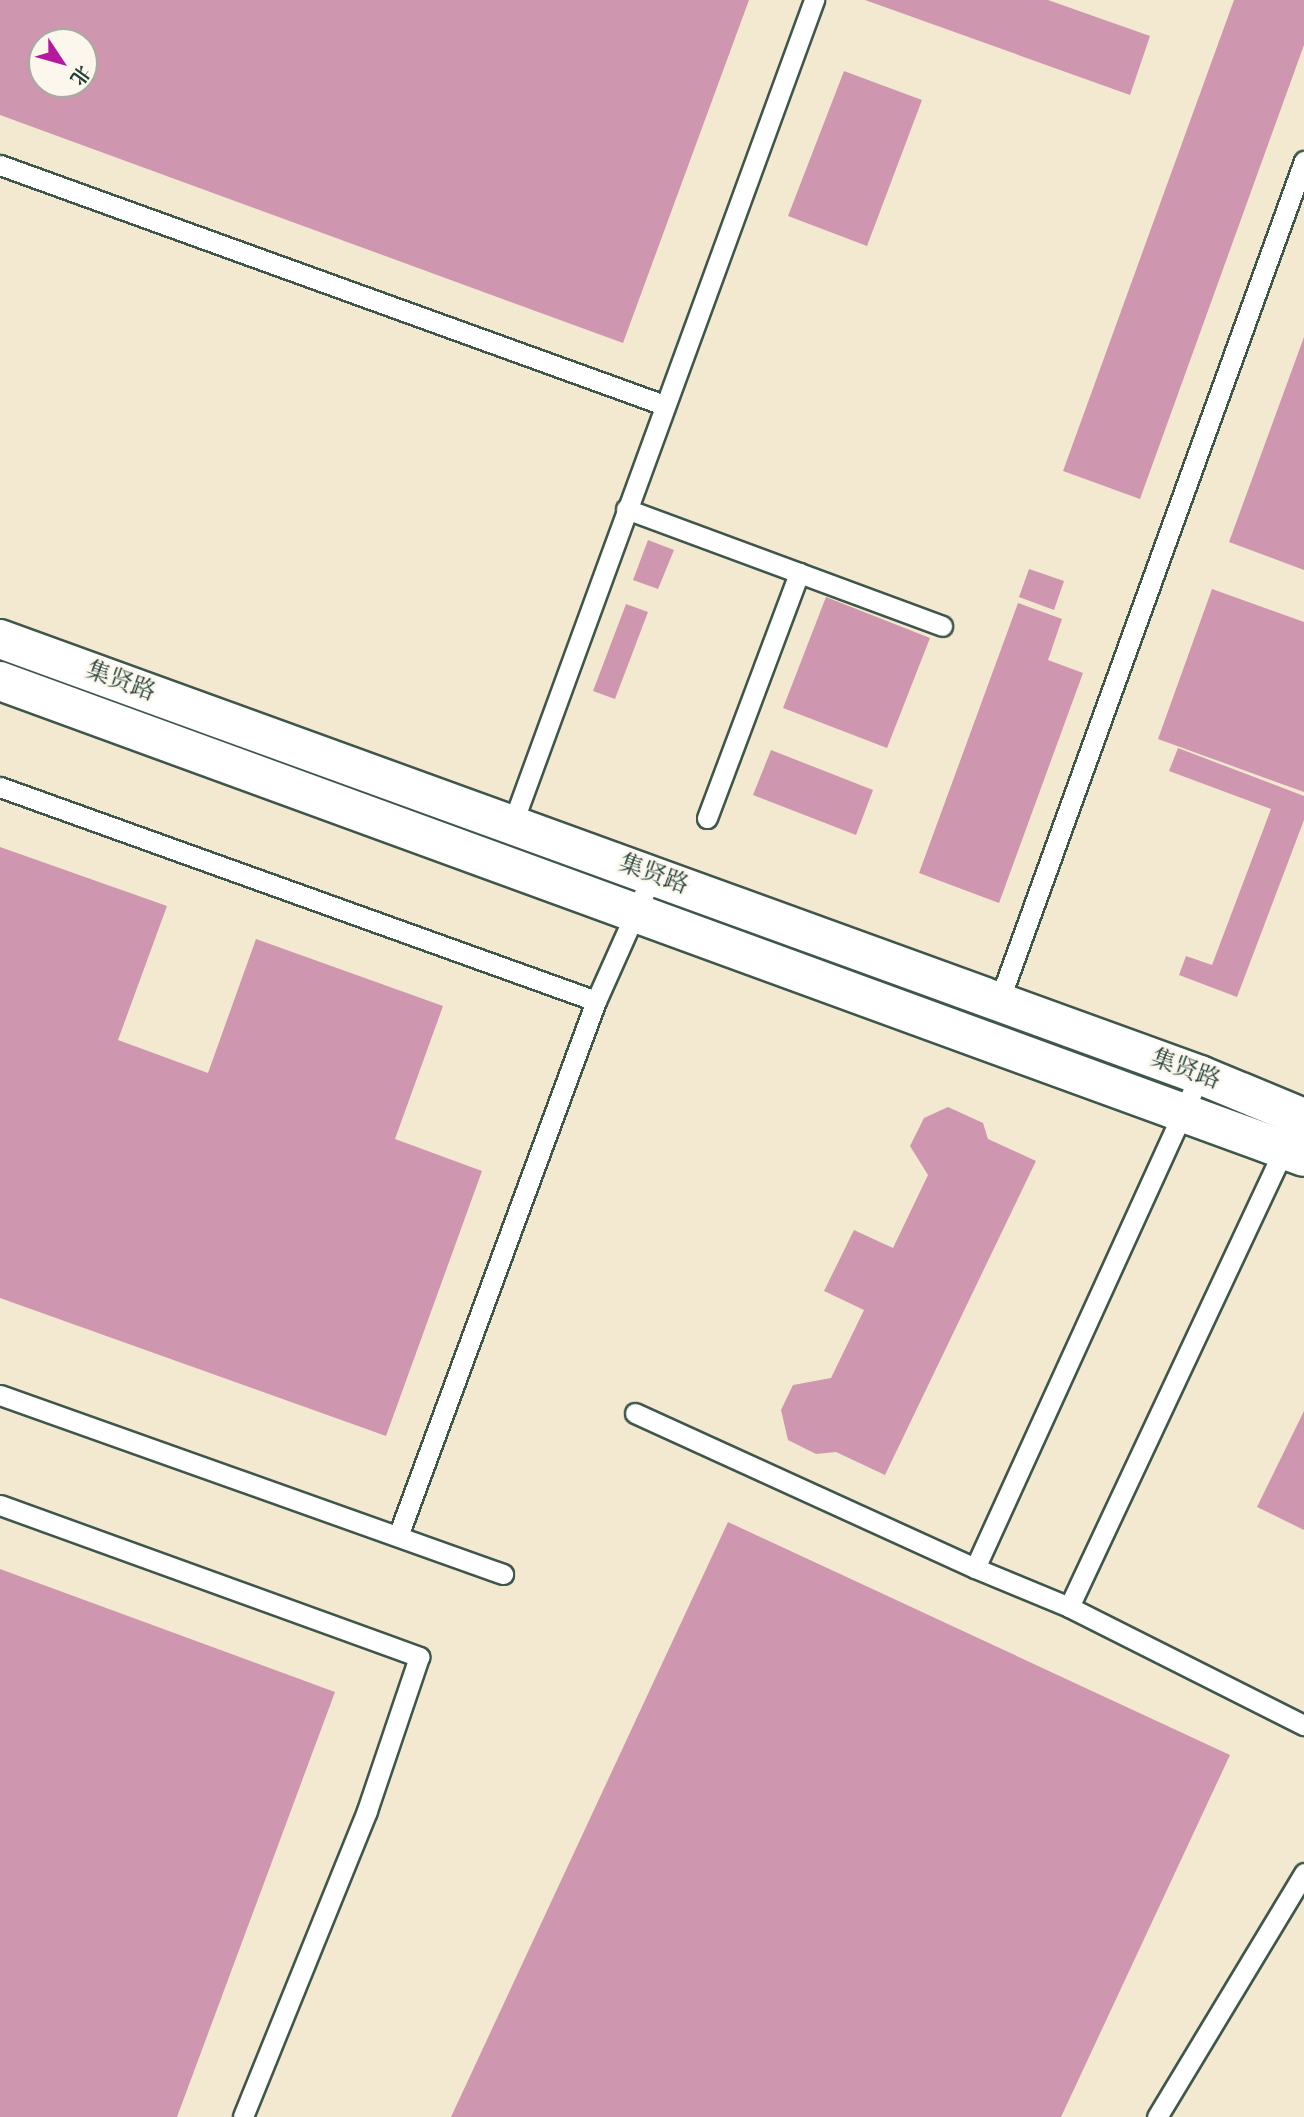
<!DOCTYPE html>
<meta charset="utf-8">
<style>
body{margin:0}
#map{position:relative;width:1304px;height:2117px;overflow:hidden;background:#f3e9d0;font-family:"Sorts Mill Goudy","Noto Serif SC",serif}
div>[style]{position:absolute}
.building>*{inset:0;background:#cf97af}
.roads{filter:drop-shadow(2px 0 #3f574b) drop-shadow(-2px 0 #3f574b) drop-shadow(0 2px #3f574b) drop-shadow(0 -2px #3f574b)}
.service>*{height:19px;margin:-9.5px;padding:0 9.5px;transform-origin:9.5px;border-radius:9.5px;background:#fff}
.tertiary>*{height:38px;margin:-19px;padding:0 19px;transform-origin:19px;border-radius:19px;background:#fff}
span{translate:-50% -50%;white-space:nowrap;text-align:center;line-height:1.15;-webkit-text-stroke:5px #fbf7ec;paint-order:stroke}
.street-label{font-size:24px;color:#1f3d34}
.north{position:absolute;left:28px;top:28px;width:70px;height:70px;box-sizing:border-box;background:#fbf7ec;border:2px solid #a3ada2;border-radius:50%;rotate:126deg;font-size:19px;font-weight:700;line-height:28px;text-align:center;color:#1f3d34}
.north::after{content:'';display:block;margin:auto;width:24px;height:32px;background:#b5179e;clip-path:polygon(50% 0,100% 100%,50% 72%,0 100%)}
</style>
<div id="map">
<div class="building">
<i style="clip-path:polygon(evenodd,0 0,749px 0,623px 343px,0 115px,0 0,42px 42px,84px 42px,84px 84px,42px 84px,42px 42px)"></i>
<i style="clip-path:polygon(865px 0,1048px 0,1150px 36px,1130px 95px)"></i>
<i style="clip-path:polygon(1234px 0,1304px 0,1304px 45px,1140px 499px,1063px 471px)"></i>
<i style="clip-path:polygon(844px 71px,922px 100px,867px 246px,788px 216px)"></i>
<i style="clip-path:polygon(1304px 337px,1304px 570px,1229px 542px)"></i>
<i style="clip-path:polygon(648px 540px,674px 550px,658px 589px,633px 580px)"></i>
<i style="clip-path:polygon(1029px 569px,1064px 581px,1054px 610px,1019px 597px)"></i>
<i style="clip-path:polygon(1212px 589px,1304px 622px,1304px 792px,1158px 739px)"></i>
<i style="clip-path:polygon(826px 597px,930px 638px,887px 748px,783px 708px)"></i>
<i style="clip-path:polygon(1018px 603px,1062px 619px,1048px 660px,1083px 673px,999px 903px,919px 873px)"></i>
<i style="clip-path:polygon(626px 604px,648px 612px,615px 699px,593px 691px)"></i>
<i style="clip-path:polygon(1178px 748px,1304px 796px,1304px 820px,1237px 997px,1179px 975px,1186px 956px,1212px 965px,1271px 809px,1169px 771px)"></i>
<i style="clip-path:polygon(771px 750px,873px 790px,856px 835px,753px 795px)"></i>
<i style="clip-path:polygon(0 847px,167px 906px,118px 1040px,208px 1073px,256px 939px,443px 1006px,395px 1139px,482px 1171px,386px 1436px,0 1298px)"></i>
<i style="clip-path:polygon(948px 1107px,983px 1123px,988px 1139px,1036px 1161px,885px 1475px,836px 1452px,816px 1454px,788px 1440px,781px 1410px,793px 1385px,831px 1378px,864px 1310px,824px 1291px,854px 1230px,893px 1248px,928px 1175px,910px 1146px,924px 1118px)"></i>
<i style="clip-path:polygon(1304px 1411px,1304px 1530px,1257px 1507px)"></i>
<i style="clip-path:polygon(728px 1522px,1230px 1755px,1061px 2117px,451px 2117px)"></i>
<i style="clip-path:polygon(0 1569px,335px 1692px,177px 2117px,0 2117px)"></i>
</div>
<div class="roads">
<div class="service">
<i style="left:0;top:165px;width:706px;rotate:19.87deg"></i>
<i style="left:626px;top:509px;width:337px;rotate:20.3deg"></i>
<i style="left:0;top:787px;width:633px;rotate:19.75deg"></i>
<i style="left:707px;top:818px;width:262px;rotate:-69.4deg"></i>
<i style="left:512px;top:825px;width:879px;rotate:-69.89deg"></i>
<i style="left:998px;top:1004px;width:897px;rotate:-70.05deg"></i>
<i style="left:0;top:1395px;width:534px;rotate:19.59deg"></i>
<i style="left:635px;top:1413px;width:374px;rotate:24.5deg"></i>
<i style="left:975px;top:1568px;width:102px;rotate:22.5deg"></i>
<i style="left:1069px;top:1607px;width:263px;rotate:26.7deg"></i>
<i style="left:0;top:1505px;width:446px;rotate:19.9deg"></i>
<i style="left:419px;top:1657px;width:163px;rotate:108.7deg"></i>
<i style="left:367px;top:1811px;width:330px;rotate:112.1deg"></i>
<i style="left:398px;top:1536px;width:570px;rotate:-69.69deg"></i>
<i style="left:596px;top:1001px;width:137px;rotate:-65.9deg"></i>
<i style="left:975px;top:1568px;width:542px;rotate:-65.47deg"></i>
<i style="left:1069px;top:1607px;width:510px;rotate:-64.84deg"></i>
<i style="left:1157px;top:2117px;width:285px;rotate:-58.9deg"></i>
</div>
<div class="tertiary">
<i style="left:0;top:639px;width:1277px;rotate:19.97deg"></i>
<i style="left:1200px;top:1075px;width:113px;rotate:22.5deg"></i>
<i style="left:0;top:681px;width:1388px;rotate:20.05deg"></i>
</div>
</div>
<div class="street-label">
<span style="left:120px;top:683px;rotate:20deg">集贤路</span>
<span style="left:653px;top:876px;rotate:20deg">集贤路</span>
<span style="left:1185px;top:1071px;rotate:20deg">集贤路</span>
</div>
<div class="north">北</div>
</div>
